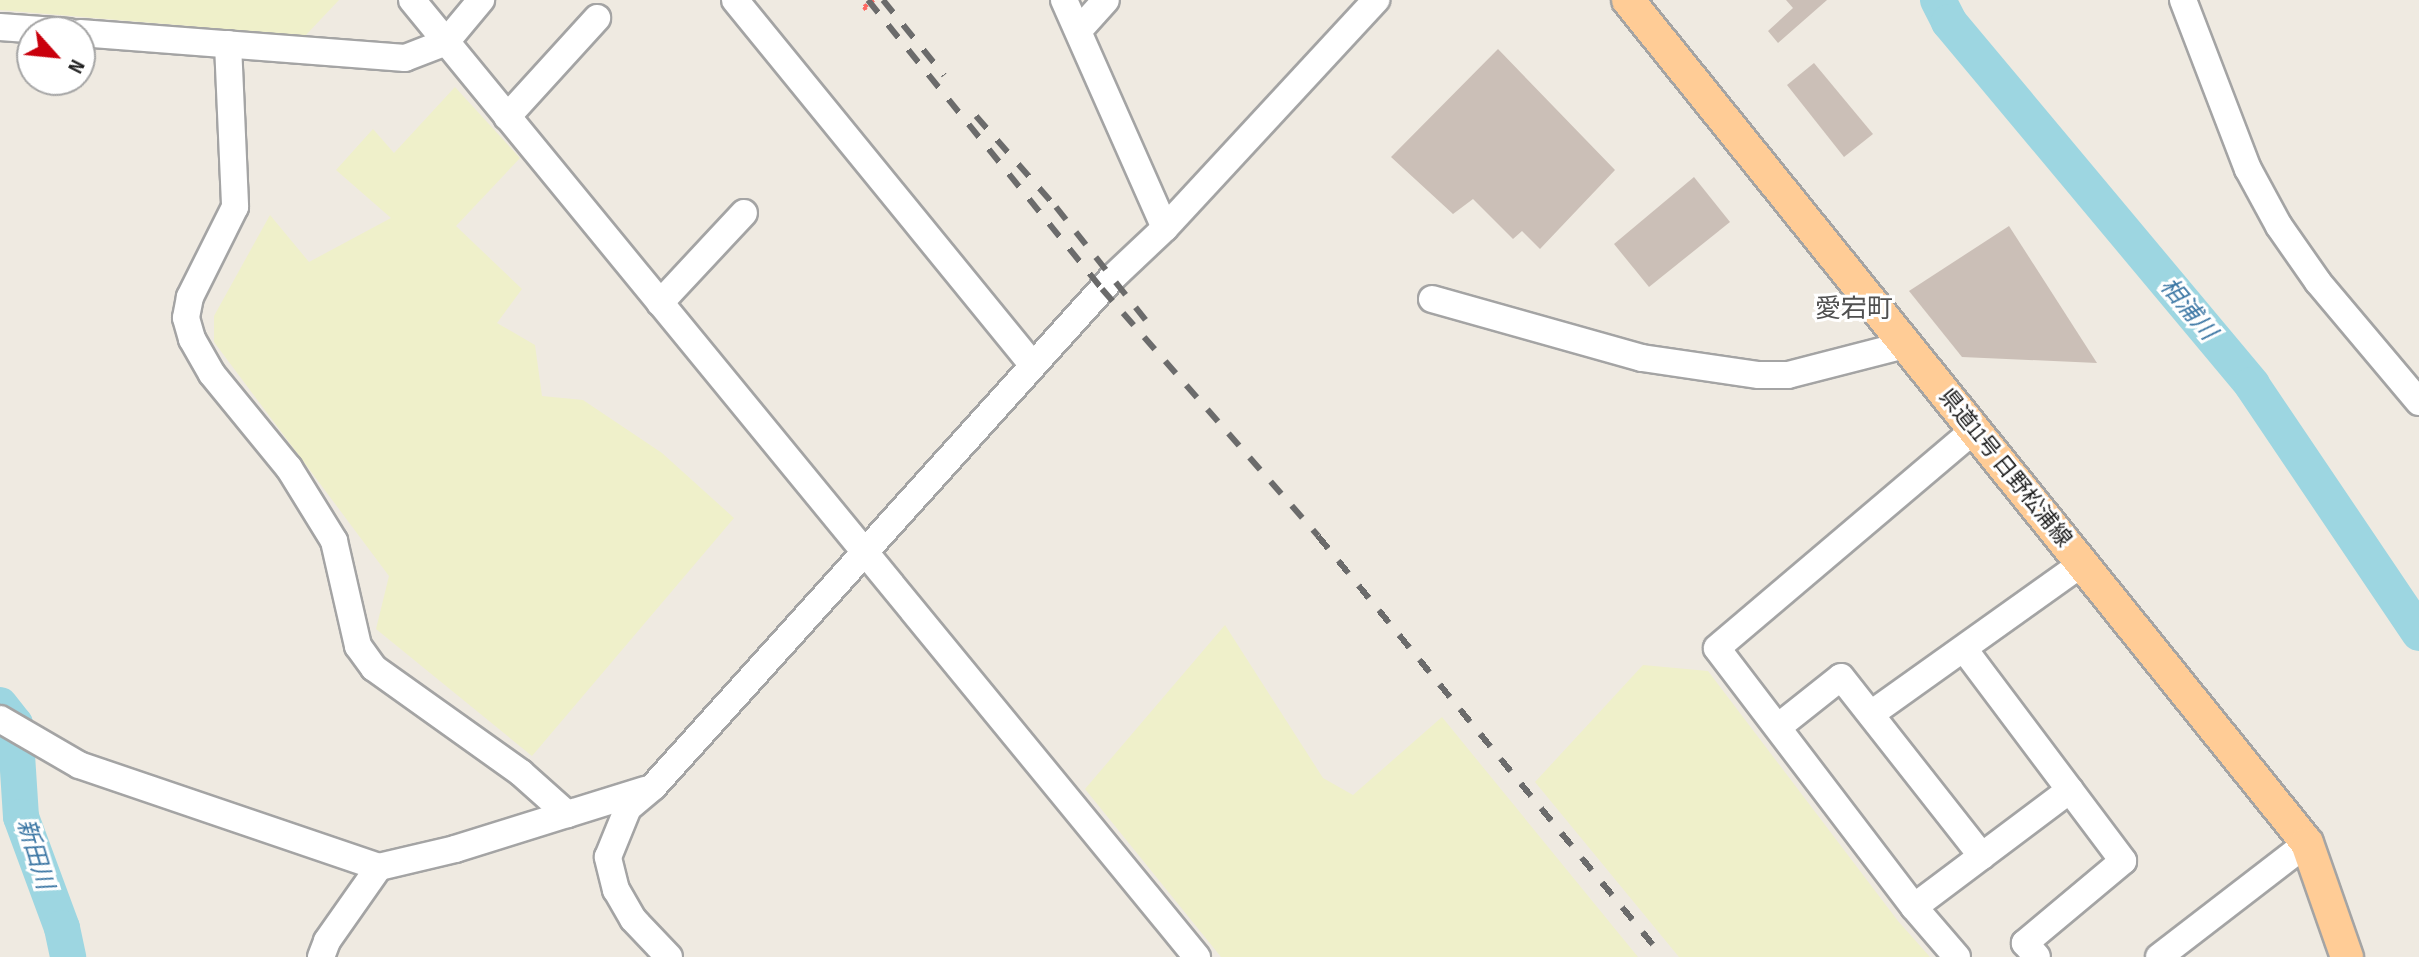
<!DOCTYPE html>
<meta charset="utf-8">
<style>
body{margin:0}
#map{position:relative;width:2419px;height:957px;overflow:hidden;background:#efeae1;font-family:"Sofia Sans Condensed","Noto Sans JP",sans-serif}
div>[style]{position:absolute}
.farmland>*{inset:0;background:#eff0ca}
.river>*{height:36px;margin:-18px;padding:0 18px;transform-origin:18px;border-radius:18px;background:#9dd6e1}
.building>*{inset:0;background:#cbbfb7}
.path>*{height:4px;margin-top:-2px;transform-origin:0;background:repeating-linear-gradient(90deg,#ff6962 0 4px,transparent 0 8px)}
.roads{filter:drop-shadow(2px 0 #a4a4a4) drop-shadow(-2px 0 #a4a4a4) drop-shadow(0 2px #a4a4a4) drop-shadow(0 -2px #a4a4a4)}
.minor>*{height:26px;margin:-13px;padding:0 13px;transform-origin:13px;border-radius:13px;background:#fff}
.major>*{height:32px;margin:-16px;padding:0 16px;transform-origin:16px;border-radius:16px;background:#ffcc96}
.rail>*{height:6px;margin-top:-3px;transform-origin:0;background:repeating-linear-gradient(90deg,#6b6b6b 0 16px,transparent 0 32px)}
span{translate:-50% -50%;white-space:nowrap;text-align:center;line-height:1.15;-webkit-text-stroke:6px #fff;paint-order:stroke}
.street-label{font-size:22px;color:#1d1d1d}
.water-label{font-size:24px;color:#3c77a4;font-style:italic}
.quarter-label{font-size:26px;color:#505050}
.north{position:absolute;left:16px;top:16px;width:80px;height:80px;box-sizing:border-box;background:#fff;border:2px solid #a5a5a5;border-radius:50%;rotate:117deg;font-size:22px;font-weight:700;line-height:32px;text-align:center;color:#1d1d1d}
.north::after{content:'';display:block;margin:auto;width:28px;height:36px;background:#c9000c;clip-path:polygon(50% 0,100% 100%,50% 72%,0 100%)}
</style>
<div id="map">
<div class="farmland">
<i style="clip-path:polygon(0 0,339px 0,305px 36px,0 10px)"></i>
<i style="clip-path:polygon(455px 87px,520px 158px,456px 226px,522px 289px,497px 323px,535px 345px,542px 396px,583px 400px,662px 453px,734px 518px,532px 756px,376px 629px,389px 576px,214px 342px,214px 316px,270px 215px,309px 262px,391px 218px,336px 170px,373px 129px,394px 153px)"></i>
<i style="clip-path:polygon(1225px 625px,1323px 778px,1353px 795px,1442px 717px,1638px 957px,1221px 957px,1085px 789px)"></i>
<i style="clip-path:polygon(1643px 665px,1708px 671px,1898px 921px,1930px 957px,1679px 957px,1535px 782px)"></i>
</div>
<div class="river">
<i style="left:1938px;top:0;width:25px;rotate:63deg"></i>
<i style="left:1949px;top:22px;width:473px;rotate:50.1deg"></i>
<i style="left:2252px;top:385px;width:299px;rotate:56deg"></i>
<i style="left:0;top:705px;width:24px;rotate:52deg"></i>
<i style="left:15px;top:724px;width:93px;rotate:86.3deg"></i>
<i style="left:21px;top:817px;width:118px;rotate:69.7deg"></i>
<i style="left:62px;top:928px;width:30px;rotate:78deg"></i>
</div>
<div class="building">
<i style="clip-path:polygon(1786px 0,1827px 0,1778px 43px,1768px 31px,1793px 8px)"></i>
<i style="clip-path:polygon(1498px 49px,1615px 170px,1540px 249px,1522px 231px,1513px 239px,1473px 199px,1453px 214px,1391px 157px)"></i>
<i style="clip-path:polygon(1814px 63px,1873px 134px,1844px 157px,1787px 85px)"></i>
<i style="clip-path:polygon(1694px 177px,1730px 222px,1649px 287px,1614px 244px)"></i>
<i style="clip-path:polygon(2009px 226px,2097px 363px,1962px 357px,1909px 291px)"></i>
</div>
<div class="path">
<i style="left:866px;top:10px;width:4px;rotate:-124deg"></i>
<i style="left:864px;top:7px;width:12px;rotate:-35deg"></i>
</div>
<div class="roads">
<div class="minor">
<i style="left:412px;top:0;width:1238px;rotate:50.64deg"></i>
<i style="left:735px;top:0;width:471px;rotate:50.8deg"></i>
<i style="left:1064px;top:0;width:249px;rotate:66.1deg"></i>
<i style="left:2183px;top:0;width:181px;rotate:69deg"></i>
<i style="left:2248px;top:169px;width:65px;rotate:61.5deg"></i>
<i style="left:2279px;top:226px;width:68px;rotate:55.1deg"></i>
<i style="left:2318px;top:282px;width:157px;rotate:49.9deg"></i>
<i style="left:0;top:27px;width:69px;rotate:4.1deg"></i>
<i style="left:1079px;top:30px;width:40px;rotate:-48deg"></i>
<i style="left:80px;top:33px;width:326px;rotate:4.4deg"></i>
<i style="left:405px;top:58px;width:44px;rotate:-21.3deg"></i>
<i style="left:446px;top:42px;width:55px;rotate:-50.2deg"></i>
<i style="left:228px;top:44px;width:163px;rotate:87.5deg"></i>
<i style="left:235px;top:207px;width:101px;rotate:116.6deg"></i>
<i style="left:190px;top:297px;width:21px;rotate:101deg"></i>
<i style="left:186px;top:318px;width:22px;rotate:74deg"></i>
<i style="left:192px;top:339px;width:40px;rotate:60.3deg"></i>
<i style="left:212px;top:374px;width:122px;rotate:50.7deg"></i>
<i style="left:289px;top:468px;width:86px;rotate:58.3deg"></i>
<i style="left:334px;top:541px;width:108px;rotate:77.1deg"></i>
<i style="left:358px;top:646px;width:27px;rotate:54deg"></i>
<i style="left:374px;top:668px;width:181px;rotate:35.5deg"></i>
<i style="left:521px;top:773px;width:62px;rotate:41.7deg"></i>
<i style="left:507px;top:117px;width:134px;rotate:-47.7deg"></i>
<i style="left:1432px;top:299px;width:218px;rotate:15.7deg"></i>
<i style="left:1642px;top:358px;width:118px;rotate:8.3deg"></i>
<i style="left:1759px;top:375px;width:29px"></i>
<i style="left:1788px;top:375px;width:121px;rotate:-14.4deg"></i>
<i style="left:660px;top:303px;width:123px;rotate:-47deg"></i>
<i style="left:1964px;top:649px;width:265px;rotate:53.1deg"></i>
<i style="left:2123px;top:861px;width:128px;rotate:140.1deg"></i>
<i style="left:2025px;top:943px;width:18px;rotate:49deg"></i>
<i style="left:1871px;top:714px;width:260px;rotate:-35.5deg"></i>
<i style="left:0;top:719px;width:91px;rotate:30.2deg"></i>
<i style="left:79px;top:765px;width:317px;rotate:18.8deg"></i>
<i style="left:379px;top:867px;width:78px;rotate:-13.3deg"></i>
<i style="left:455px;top:849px;width:199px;rotate:-17.3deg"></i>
<i style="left:1778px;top:727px;width:80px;rotate:-38.4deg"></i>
<i style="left:1841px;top:677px;width:228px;rotate:51.8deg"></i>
<i style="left:1914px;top:907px;width:195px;rotate:-36.9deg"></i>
<i style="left:321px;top:957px;width:17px;rotate:-69deg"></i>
<i style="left:327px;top:941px;width:90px;rotate:-54.9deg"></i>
<i style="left:669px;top:957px;width:52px;rotate:-133.5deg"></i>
<i style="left:633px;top:919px;width:34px;rotate:-120deg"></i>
<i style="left:616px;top:890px;width:34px;rotate:-104deg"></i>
<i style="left:608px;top:857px;width:53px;rotate:-67.8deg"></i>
<i style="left:628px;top:808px;width:33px;rotate:-40deg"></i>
<i style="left:653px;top:787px;width:687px;rotate:-47.95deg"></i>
<i style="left:1113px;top:277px;width:71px;rotate:-43.3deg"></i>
<i style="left:1165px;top:228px;width:311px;rotate:-47.2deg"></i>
<i style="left:1957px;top:957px;width:66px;rotate:-130.7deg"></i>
<i style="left:1914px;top:907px;width:325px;rotate:-127.3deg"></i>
<i style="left:1717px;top:648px;width:336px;rotate:-40.3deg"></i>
<i style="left:2159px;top:957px;width:187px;rotate:-37.6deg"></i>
</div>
<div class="major">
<i style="left:1628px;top:0;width:1082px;rotate:51.15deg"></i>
<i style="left:2307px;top:843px;width:121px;rotate:70.7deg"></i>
</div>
</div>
<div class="rail">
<i style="left:868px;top:0;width:372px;rotate:51deg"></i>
<i style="left:1102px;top:289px;width:328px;rotate:48.8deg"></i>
<i style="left:1318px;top:536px;width:544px;rotate:50.67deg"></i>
<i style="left:883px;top:0;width:97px;rotate:50.9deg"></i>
<i style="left:976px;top:116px;width:121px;rotate:48.7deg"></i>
<i style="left:1056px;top:207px;width:154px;rotate:51.6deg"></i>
</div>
<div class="street-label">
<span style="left:2005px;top:468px;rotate:51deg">県道11号 日野松浦線</span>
</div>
<div class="water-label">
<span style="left:2188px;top:309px;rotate:50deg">相浦川</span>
<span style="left:35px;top:854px;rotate:73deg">新田川</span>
</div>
<div class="quarter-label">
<span style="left:1854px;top:310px">愛宕町</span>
</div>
<div class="north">N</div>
</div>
